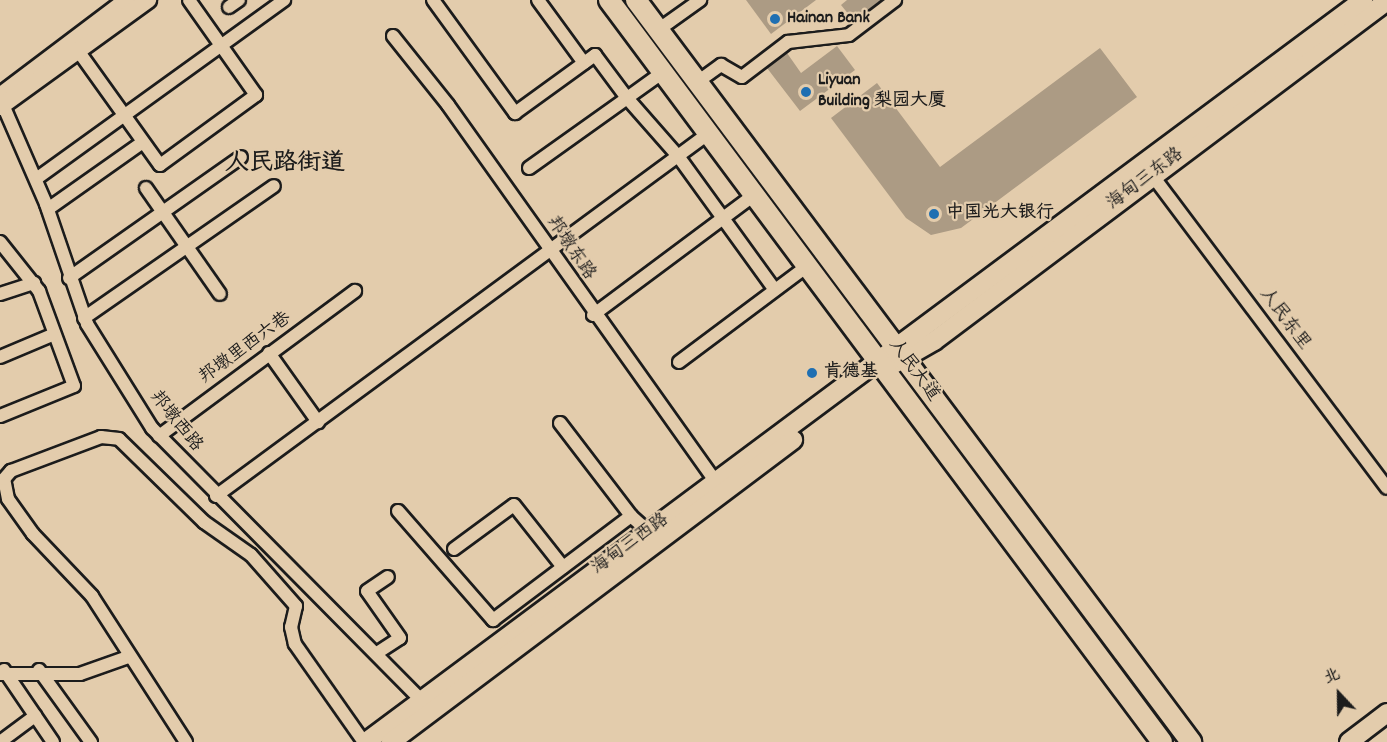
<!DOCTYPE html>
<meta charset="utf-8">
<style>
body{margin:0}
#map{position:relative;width:1387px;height:742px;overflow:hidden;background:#e3ccac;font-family:Dekko,"LXGW WenKai TC",sans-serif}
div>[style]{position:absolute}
.building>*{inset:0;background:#ac9b84}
.roads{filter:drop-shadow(2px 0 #1c1c1c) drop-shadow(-2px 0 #1c1c1c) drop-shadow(0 2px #1c1c1c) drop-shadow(0 -2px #1c1c1c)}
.minor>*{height:12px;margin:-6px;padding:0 6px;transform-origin:6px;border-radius:6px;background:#e3ccac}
.tertiary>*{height:16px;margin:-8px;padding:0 8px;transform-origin:8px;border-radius:8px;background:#e3ccac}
.secondary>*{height:18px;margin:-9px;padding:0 9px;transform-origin:9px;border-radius:9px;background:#e3ccac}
.primary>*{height:20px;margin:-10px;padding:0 10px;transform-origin:10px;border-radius:10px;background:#e3ccac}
.dots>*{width:16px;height:16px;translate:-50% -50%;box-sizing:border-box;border:3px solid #e3ccac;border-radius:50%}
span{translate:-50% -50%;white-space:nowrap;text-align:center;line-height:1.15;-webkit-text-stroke:4.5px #e3ccac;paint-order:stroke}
.poi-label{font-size:18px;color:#1c1c1c;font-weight:700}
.left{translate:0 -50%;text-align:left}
.street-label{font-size:18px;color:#1c1c1c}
.district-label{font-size:24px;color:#1c1c1c;font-weight:700}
.north{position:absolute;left:1309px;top:664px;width:60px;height:60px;-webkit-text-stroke:4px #e3ccac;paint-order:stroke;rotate:338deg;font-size:16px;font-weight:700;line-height:24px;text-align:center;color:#1c1c1c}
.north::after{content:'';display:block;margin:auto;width:21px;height:27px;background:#1c1c1c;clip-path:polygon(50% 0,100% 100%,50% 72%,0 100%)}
</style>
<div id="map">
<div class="building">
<i style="clip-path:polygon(746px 0,816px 0,771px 34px)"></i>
<i style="clip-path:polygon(847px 0,881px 0,854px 21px,841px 5px)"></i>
<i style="clip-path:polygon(837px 46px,855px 70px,800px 111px,767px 68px,787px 53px,801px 73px)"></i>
<i style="clip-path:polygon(1100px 48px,1137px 97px,961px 228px,931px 235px,906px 218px,831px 118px,877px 83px,940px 167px)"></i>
</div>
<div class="roads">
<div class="minor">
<i style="left:433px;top:0;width:140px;rotate:54deg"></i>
<i style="left:515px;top:113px;width:99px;rotate:-35.9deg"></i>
<i style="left:595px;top:55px;width:54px;rotate:53.3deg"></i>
<i style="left:627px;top:98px;width:44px;rotate:-35.8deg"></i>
<i style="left:538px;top:0;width:78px;rotate:53.9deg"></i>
<i style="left:229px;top:7px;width:12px;rotate:-35deg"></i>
<i style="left:658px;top:30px;width:52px;rotate:-35.5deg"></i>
<i style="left:393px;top:36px;width:88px;rotate:51.4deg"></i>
<i style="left:448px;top:105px;width:463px;rotate:54.6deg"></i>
<i style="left:79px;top:52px;width:139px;rotate:54.4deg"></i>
<i style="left:160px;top:165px;width:119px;rotate:-36.1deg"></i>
<i style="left:256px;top:95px;width:116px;rotate:-125.2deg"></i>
<i style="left:696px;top:83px;width:31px;rotate:-36deg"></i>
<i style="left:721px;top:65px;width:24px;rotate:30deg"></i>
<i style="left:742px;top:77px;width:58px;rotate:-37.3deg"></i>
<i style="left:788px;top:42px;width:61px;rotate:-6.5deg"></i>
<i style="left:849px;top:35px;width:58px;rotate:-37.3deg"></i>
<i style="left:0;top:98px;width:116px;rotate:66.5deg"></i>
<i style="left:46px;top:204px;width:127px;rotate:71.1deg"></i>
<i style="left:87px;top:324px;width:123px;rotate:58deg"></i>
<i style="left:152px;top:428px;width:384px;rotate:45.3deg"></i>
<i style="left:529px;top:168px;width:120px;rotate:-35.5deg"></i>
<i style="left:627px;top:98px;width:77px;rotate:48.7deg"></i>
<i style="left:678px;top:156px;width:165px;rotate:54.1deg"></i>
<i style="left:1152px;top:175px;width:391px;rotate:53.1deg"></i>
<i style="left:36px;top:179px;width:306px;rotate:-35.8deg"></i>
<i style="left:146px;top:188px;width:129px;rotate:55.1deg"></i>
<i style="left:48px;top:209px;width:116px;rotate:-35.2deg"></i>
<i style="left:0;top:242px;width:63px;rotate:51.5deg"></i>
<i style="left:39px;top:291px;width:101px;rotate:69.8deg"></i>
<i style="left:74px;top:386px;width:80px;rotate:157.9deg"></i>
<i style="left:69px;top:278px;width:210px;rotate:-35.1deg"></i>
<i style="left:0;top:294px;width:36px;rotate:-18deg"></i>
<i style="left:593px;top:315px;width:201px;rotate:-36.7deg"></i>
<i style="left:84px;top:318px;width:231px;rotate:-34.8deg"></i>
<i style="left:269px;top:353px;width:85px;rotate:54.6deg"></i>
<i style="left:0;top:357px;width:56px;rotate:-22.9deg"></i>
<i style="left:679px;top:362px;width:159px;rotate:-36.8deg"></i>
<i style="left:560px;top:423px;width:117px;rotate:52.6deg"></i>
<i style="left:159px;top:436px;width:244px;rotate:-36.5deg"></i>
<i style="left:216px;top:496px;width:612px;rotate:-36.36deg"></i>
<i style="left:398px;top:511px;width:145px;rotate:48.9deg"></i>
<i style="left:493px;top:620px;width:173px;rotate:-37deg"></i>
<i style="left:631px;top:516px;width:24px;rotate:42deg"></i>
<i style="left:454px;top:549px;width:74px;rotate:-36.3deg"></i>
<i style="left:514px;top:505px;width:79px;rotate:51.7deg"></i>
<i style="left:377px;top:653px;width:27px;rotate:-33deg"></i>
<i style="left:400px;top:638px;width:57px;rotate:-125.1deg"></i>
<i style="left:367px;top:591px;width:25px;rotate:-34deg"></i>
<i style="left:4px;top:670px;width:87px;rotate:55.8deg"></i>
<i style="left:39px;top:670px;width:89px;rotate:54.2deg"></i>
<i style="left:0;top:674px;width:80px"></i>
<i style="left:80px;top:674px;width:51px;rotate:-19.5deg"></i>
<i style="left:0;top:742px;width:44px;rotate:-36.6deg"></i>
<i style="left:186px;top:742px;width:174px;rotate:-122.8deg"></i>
<i style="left:92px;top:596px;width:86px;rotate:-133.6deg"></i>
<i style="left:33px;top:534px;width:43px;rotate:-125.5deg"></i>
<i style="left:8px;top:499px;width:20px;rotate:-101deg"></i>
<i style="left:4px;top:479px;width:11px;rotate:-49deg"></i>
<i style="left:11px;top:471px;width:96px;rotate:-20.7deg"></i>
<i style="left:101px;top:437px;width:18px;rotate:6deg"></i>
<i style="left:119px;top:439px;width:119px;rotate:44.3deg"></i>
<i style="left:204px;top:522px;width:57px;rotate:35.1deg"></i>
<i style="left:251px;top:555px;width:68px;rotate:48.6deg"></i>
<i style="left:296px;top:606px;width:22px;rotate:103deg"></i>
<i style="left:291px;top:627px;width:17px;rotate:77deg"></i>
<i style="left:295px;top:644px;width:120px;rotate:54.9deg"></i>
</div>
<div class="tertiary">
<i style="left:0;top:96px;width:159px;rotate:-37.1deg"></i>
<i style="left:0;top:107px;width:183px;rotate:-35.9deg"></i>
</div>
<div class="secondary">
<i style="left:894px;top:364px;width:46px;rotate:-29.9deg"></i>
<i style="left:934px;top:341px;width:566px;rotate:-36.89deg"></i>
<i style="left:366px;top:742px;width:1243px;rotate:-36.66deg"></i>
<i style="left:391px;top:742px;width:503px;rotate:-36.92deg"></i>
<i style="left:1349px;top:742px;width:48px;rotate:-37.3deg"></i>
</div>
<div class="primary">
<i style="left:609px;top:0;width:925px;rotate:53.3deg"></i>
<i style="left:636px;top:0;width:927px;rotate:53.2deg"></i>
</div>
</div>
<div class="dots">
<i style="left:775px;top:19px;background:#1f6fb2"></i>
<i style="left:806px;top:92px;background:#1f6fb2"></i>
<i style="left:934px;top:214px;background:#1f6fb2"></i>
<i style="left:812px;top:373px;background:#1f6fb2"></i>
</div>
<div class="poi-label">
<span class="left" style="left:787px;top:19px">Hainan Bank</span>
<span class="left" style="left:818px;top:92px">Liyuan<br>Building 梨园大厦</span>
<span class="left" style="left:946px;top:214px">中国光大银行</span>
<span class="left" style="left:824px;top:373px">肯德基</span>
</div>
<div class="street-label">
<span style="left:1146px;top:180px;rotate:-37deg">海甸三东路</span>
<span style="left:570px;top:249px;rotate:56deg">邦墩东路</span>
<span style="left:1284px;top:320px;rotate:53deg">人民东里</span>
<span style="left:246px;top:349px;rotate:-36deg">邦墩里西六巷</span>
<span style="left:913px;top:371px;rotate:54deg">人民大道</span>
<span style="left:175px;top:422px;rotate:51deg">邦墩西路</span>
<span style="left:631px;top:545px;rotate:-36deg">海甸三西路</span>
</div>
<div class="district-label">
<span style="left:285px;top:165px">人民路街道</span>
</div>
<div class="north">北</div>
</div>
